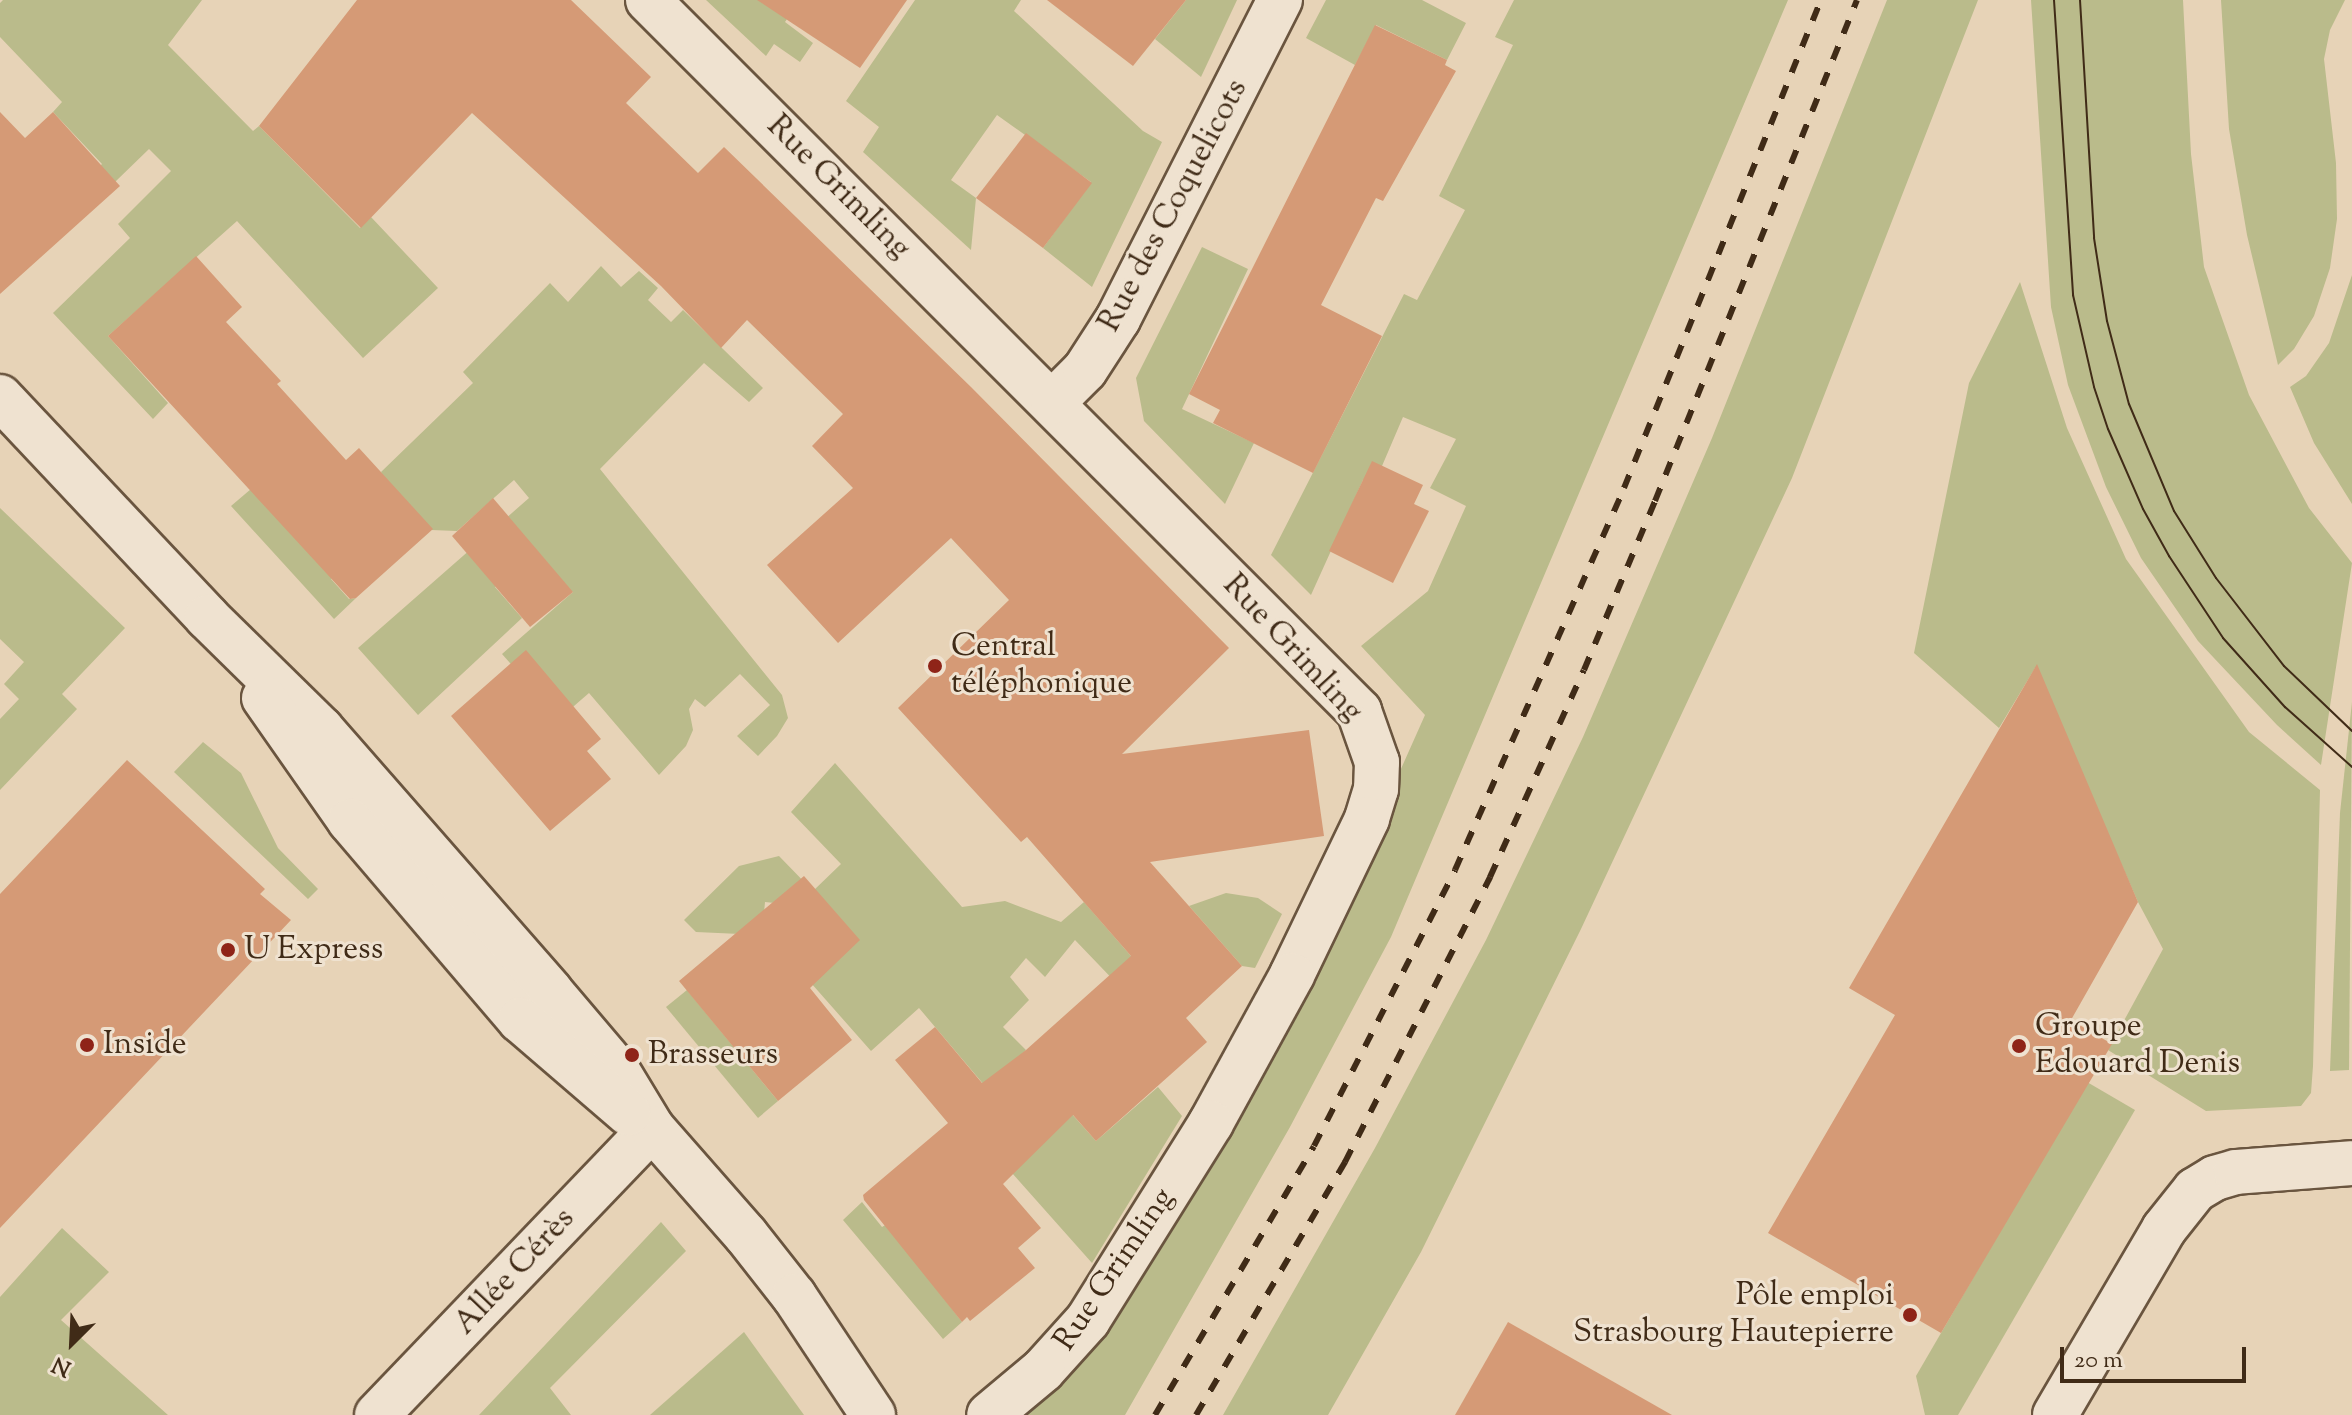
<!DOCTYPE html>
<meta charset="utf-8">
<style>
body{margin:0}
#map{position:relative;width:2352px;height:1415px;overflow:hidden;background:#e7d3b7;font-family:"Sorts Mill Goudy",serif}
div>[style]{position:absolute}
.green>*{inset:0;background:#babb8b}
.building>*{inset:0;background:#d59a76}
.roads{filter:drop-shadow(2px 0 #6a553f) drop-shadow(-2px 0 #6a553f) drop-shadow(0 2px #6a553f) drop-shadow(0 -2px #6a553f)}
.street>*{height:44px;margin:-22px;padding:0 22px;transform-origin:22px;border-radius:22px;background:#efe2d0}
.secondary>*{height:44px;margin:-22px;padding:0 22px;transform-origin:22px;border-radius:22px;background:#efe2d0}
.tram>*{height:2px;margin:-1px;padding:0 1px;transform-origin:1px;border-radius:1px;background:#402b17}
.rail>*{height:6px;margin-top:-3px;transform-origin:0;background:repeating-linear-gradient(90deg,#402b17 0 14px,transparent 0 28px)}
.dots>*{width:22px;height:22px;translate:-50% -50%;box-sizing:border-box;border:4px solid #efe2d0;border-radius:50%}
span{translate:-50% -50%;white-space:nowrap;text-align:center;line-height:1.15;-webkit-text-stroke:6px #efe2d0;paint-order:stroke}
.street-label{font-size:32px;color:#402b17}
.poi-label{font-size:32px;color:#402b17}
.left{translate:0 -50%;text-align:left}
.right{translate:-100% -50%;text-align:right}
.north{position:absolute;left:32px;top:1303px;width:80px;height:80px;-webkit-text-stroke:6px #efe2d0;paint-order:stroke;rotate:204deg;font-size:22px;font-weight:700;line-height:32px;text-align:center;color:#402b17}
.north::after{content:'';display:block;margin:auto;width:28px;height:36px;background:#402b17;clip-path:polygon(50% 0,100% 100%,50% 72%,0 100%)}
.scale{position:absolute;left:2060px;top:1347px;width:186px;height:36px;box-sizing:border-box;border:4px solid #402b17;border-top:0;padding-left:10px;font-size:24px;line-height:28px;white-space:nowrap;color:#402b17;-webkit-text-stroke:6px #efe2d0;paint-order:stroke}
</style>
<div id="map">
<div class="green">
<i style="clip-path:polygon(3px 0,202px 0,168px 45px,253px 131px,259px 126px,360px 228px,371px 217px,438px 288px,363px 358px,237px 221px,108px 336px,168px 403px,153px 419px,53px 313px,130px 238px,118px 224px,171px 171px,149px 149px,115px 182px,99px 167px,102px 164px,53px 112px,62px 102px,0 37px,0 3px)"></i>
<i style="clip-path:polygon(706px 0,800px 0,785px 22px,813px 43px,800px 62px,774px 44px,766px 56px)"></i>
<i style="clip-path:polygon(915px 0,1021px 0,1014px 11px,1143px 131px,1162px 142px,1092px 287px,1043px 248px,1091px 182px,997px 115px,951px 180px,976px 198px,971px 250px,863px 152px,879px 127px,846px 101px)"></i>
<i style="clip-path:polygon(1186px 0,1237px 0,1201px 77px,1155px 39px)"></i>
<i style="clip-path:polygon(1326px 0,1422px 0,1466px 23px,1447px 60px,1376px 25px,1355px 65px,1306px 38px)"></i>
<i style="clip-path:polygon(1514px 0,1788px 0,1391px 937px,1290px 1127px,1125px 1415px,1027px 1415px,1096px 1336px,1388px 798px,1425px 715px,1361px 646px,1428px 591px,1466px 506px,1430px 488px,1456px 439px,1403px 417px,1382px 466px,1363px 480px,1311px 595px,1271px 555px,1404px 294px,1417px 300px,1465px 210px,1439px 196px,1513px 45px,1495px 37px)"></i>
<i style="clip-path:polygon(1887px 0,1978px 0,1792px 478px,1581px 929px,1421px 1252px,1328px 1415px,1223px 1415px,1375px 1148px,1486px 940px,1583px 737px,1712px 438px)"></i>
<i style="clip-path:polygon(2031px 0,2183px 0,2191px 154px,2204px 267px,2249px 395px,2309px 508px,2352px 563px,2321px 765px,2277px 725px,2198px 641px,2141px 558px,2106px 487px,2068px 385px,2051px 307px)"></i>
<i style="clip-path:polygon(2221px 0,2345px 0,2330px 30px,2324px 59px,2336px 163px,2337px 219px,2330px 268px,2314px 316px,2294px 349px,2278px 365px,2247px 235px,2229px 129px)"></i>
<i style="clip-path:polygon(1202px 247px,1248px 269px,1182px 409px,1254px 443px,1225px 504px,1144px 421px,1136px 378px)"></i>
<i style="clip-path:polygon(601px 266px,621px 287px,639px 271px,658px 288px,648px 300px,671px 322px,683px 310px,763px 388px,749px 402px,704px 363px,600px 469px,782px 695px,788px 718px,777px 736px,758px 756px,737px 736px,770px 705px,740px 674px,705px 707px,695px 699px,689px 709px,693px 730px,686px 746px,659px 775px,589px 693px,559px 719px,502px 654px,573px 592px,517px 568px,495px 587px,522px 618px,418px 715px,358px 648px,529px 498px,514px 480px,457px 531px,406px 529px,381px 472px,473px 383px,463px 372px,550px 283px,568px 302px)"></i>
<i style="clip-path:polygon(2352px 275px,2352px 504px,2314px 443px,2290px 387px,2306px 376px,2329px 343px)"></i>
<i style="clip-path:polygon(2020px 282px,2067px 428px,2126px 559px,2249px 732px,2320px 790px,2313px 1066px,2311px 1093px,2301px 1106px,2206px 1111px,2108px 1050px,2163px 949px,2138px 902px,2035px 668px,1999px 728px,1914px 653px,1969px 383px)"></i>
<i style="clip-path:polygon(251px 489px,335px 574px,331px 579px,349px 599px,356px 598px,334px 619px,231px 506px)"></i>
<i style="clip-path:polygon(0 508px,125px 628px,62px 694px,77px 709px,0 790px,0 719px,19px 699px,4px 684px,24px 662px,0 639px)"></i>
<i style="clip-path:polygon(2352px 702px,2349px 1070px,2330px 1071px,2340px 813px)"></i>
<i style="clip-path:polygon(203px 742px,241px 773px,278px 848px,318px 889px,308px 899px,174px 772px)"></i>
<i style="clip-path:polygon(835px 763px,962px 907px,1005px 901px,1061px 922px,1084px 902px,1144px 971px,1123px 990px,1075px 940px,1045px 977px,1026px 958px,1010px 977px,1029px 1000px,1003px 1027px,1026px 1050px,1020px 1056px,1096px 1141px,1158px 1087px,1182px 1116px,1092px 1263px,981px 1138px,985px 1086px,919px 1008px,871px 1051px,811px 983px,803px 906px,765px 902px,762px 935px,696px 932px,684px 920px,739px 866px,779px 856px,813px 891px,841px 864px,791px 812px)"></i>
<i style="clip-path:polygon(1226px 893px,1258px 898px,1282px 914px,1255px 968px,1242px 966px,1189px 906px)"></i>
<i style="clip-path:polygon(687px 990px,778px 1101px,758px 1118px,666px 1007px)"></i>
<i style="clip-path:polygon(2087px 1082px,2135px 1110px,1958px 1415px,1925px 1415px,1916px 1376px)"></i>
<i style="clip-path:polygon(862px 1202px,882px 1227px,887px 1224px,962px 1322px,943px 1339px,843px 1220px)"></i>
<i style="clip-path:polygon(661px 1222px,686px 1251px,550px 1388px,571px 1415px,479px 1415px)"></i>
<i style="clip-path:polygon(62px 1228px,109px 1272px,61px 1320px,168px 1415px,0 1415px,0 1297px)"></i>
<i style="clip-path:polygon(744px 1332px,804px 1415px,650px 1415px)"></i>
</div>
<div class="building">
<i style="clip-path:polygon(357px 0,571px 0,651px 77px,626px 103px,698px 173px,724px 147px,971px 387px,1229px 648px,1122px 754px,1309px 730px,1324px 836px,1150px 862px,1242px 966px,1186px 1018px,1207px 1042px,1096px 1141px,1073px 1115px,1003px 1184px,1041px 1228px,1018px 1248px,1035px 1268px,970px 1321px,967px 1317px,962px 1322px,864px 1200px,863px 1195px,948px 1123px,895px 1060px,935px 1027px,982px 1083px,1026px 1050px,1131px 956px,1027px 837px,1021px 842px,898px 708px,1009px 600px,951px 538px,838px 643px,767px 565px,853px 488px,812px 446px,843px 414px,747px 320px,721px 348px,661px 286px,472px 113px,361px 228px,259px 126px)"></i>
<i style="clip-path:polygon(757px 0,907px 0,860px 68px)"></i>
<i style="clip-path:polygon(1047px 0,1186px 0,1133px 66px)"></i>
<i style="clip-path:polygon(1375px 25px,1447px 60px,1445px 65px,1456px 71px,1383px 201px,1376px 198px,1321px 305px,1382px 336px,1313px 473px,1213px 423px,1220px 410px,1189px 394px)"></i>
<i style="clip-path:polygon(0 112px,25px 138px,53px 112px,120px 186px,0 294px)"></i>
<i style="clip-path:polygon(1026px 133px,1092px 183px,1043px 248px,976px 198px)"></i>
<i style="clip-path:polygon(196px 256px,242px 307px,226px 322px,281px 381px,277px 384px,346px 460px,359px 448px,433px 529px,356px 598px,350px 599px,108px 336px)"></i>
<i style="clip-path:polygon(1372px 461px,1423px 485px,1414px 504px,1429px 511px,1393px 583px,1329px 551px)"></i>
<i style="clip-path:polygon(493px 498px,573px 592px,530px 627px,452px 536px)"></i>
<i style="clip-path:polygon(526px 650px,601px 739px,587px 751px,611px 779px,550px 831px,451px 716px)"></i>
<i style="clip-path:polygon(2037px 664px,2138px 902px,2071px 1020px,2112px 1044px,1941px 1333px,1768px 1233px,1895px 1015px,1849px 988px)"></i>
<i style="clip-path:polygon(127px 760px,265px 889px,260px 894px,291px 920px,0 1228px,0 894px)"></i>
<i style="clip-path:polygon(804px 876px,860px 940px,810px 988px,852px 1040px,778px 1101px,679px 981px)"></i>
<i style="clip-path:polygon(1508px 1322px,1672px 1415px,1455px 1415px)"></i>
</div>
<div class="roads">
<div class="street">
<i style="left:648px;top:0;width:1006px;rotate:45deg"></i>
<i style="left:1359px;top:711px;width:54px;rotate:70.6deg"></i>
<i style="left:1377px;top:762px;width:27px;rotate:92deg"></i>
<i style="left:1376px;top:789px;width:31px;rotate:107deg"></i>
<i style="left:1367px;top:819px;width:173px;rotate:115.7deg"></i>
<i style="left:1292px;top:975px;width:169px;rotate:118.7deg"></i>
<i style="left:1211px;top:1123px;width:232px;rotate:122deg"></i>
<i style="left:1088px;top:1320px;width:67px;rotate:132deg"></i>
<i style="left:1043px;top:1370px;width:70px;rotate:140.2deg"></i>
<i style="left:1053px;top:402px;width:45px;rotate:-45deg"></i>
<i style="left:1085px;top:370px;width:61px;rotate:-57.1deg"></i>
<i style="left:1118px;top:319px;width:358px;rotate:-63.1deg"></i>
<i style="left:377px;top:1415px;width:397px;rotate:-46.2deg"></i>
</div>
<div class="secondary">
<i style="left:0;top:397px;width:302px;rotate:46.7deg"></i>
<i style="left:207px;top:617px;width:160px;rotate:44.5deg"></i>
<i style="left:321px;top:729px;width:348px;rotate:48.8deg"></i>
<i style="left:550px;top:991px;width:104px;rotate:49.7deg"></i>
<i style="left:617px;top:1070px;width:68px;rotate:58.9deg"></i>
<i style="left:652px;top:1128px;width:142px;rotate:48.7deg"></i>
<i style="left:746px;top:1235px;width:78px;rotate:51.8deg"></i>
<i style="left:794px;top:1296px;width:143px;rotate:56.4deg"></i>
<i style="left:264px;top:698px;width:150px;rotate:55deg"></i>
<i style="left:350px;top:821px;width:262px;rotate:49.5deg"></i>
<i style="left:520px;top:1020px;width:143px;rotate:40.7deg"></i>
<i style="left:2055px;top:1415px;width:216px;rotate:-59.6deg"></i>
<i style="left:2164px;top:1229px;width:50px;rotate:-51.5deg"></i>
<i style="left:2195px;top:1190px;width:23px;rotate:-31deg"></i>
<i style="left:2215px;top:1178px;width:22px;rotate:-16deg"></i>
<i style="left:2236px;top:1172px;width:116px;rotate:-4.4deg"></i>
</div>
</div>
<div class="tram">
<i style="left:2054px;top:0;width:296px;rotate:86.3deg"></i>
<i style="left:2073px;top:295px;width:94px;rotate:77.1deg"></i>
<i style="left:2094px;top:387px;width:44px;rotate:71.6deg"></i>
<i style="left:2108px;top:429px;width:87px;rotate:66.4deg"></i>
<i style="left:2143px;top:509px;width:54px;rotate:61deg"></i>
<i style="left:2169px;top:556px;width:98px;rotate:56.6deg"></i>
<i style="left:2223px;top:638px;width:93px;rotate:48.1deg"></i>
<i style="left:2285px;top:707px;width:90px;rotate:41.8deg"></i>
<i style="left:2080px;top:0;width:238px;rotate:86.6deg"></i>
<i style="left:2094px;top:238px;width:84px;rotate:81.1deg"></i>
<i style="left:2107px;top:321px;width:86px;rotate:75.2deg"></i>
<i style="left:2129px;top:404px;width:116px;rotate:67.2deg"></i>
<i style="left:2174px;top:511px;width:79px;rotate:57.9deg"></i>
<i style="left:2216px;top:578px;width:111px;rotate:52.3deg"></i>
<i style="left:2284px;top:666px;width:94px;rotate:43.7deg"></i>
</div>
<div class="rail">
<i style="left:1155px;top:1415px;width:312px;rotate:-59.4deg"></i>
<i style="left:1314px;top:1146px;width:310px;rotate:-62.9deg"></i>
<i style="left:1455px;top:870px;width:418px;rotate:-66.1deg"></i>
<i style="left:1624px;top:488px;width:526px;rotate:-68.02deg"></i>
<i style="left:1196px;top:1415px;width:294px;rotate:-59.5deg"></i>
<i style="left:1345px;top:1162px;width:320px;rotate:-63deg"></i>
<i style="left:1490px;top:877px;width:227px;rotate:-65.6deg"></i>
<i style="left:1584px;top:670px;width:183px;rotate:-67.2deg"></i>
<i style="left:1655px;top:501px;width:540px;rotate:-68.04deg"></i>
</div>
<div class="dots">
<i style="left:935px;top:666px;background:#8f2418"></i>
<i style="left:228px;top:950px;background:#8f2418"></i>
<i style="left:87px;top:1045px;background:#8f2418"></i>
<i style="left:2019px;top:1046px;background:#8f2418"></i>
<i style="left:632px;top:1055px;background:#8f2418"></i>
<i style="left:1910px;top:1315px;background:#8f2418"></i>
</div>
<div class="street-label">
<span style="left:838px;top:188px;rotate:45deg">Rue Grimling</span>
<span style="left:1174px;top:206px;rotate:-62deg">Rue des Coquelicots</span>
<span style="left:1292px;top:649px;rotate:47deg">Rue Grimling</span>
<span style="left:1115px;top:1270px;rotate:-56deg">Rue Grimling</span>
<span style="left:515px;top:1272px;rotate:-47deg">Allée Cérès</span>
</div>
<div class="poi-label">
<span class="left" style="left:951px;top:666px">Central<br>téléphonique</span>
<span class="left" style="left:244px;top:950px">U Express</span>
<span class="left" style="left:2035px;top:1046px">Groupe<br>Edouard Denis</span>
<span class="left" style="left:103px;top:1045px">Inside</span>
<span class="left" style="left:648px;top:1055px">Brasseurs</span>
<span class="right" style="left:1894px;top:1315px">Pôle emploi<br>Strasbourg Hautepierre</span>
</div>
<div class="north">N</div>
<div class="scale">20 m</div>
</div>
